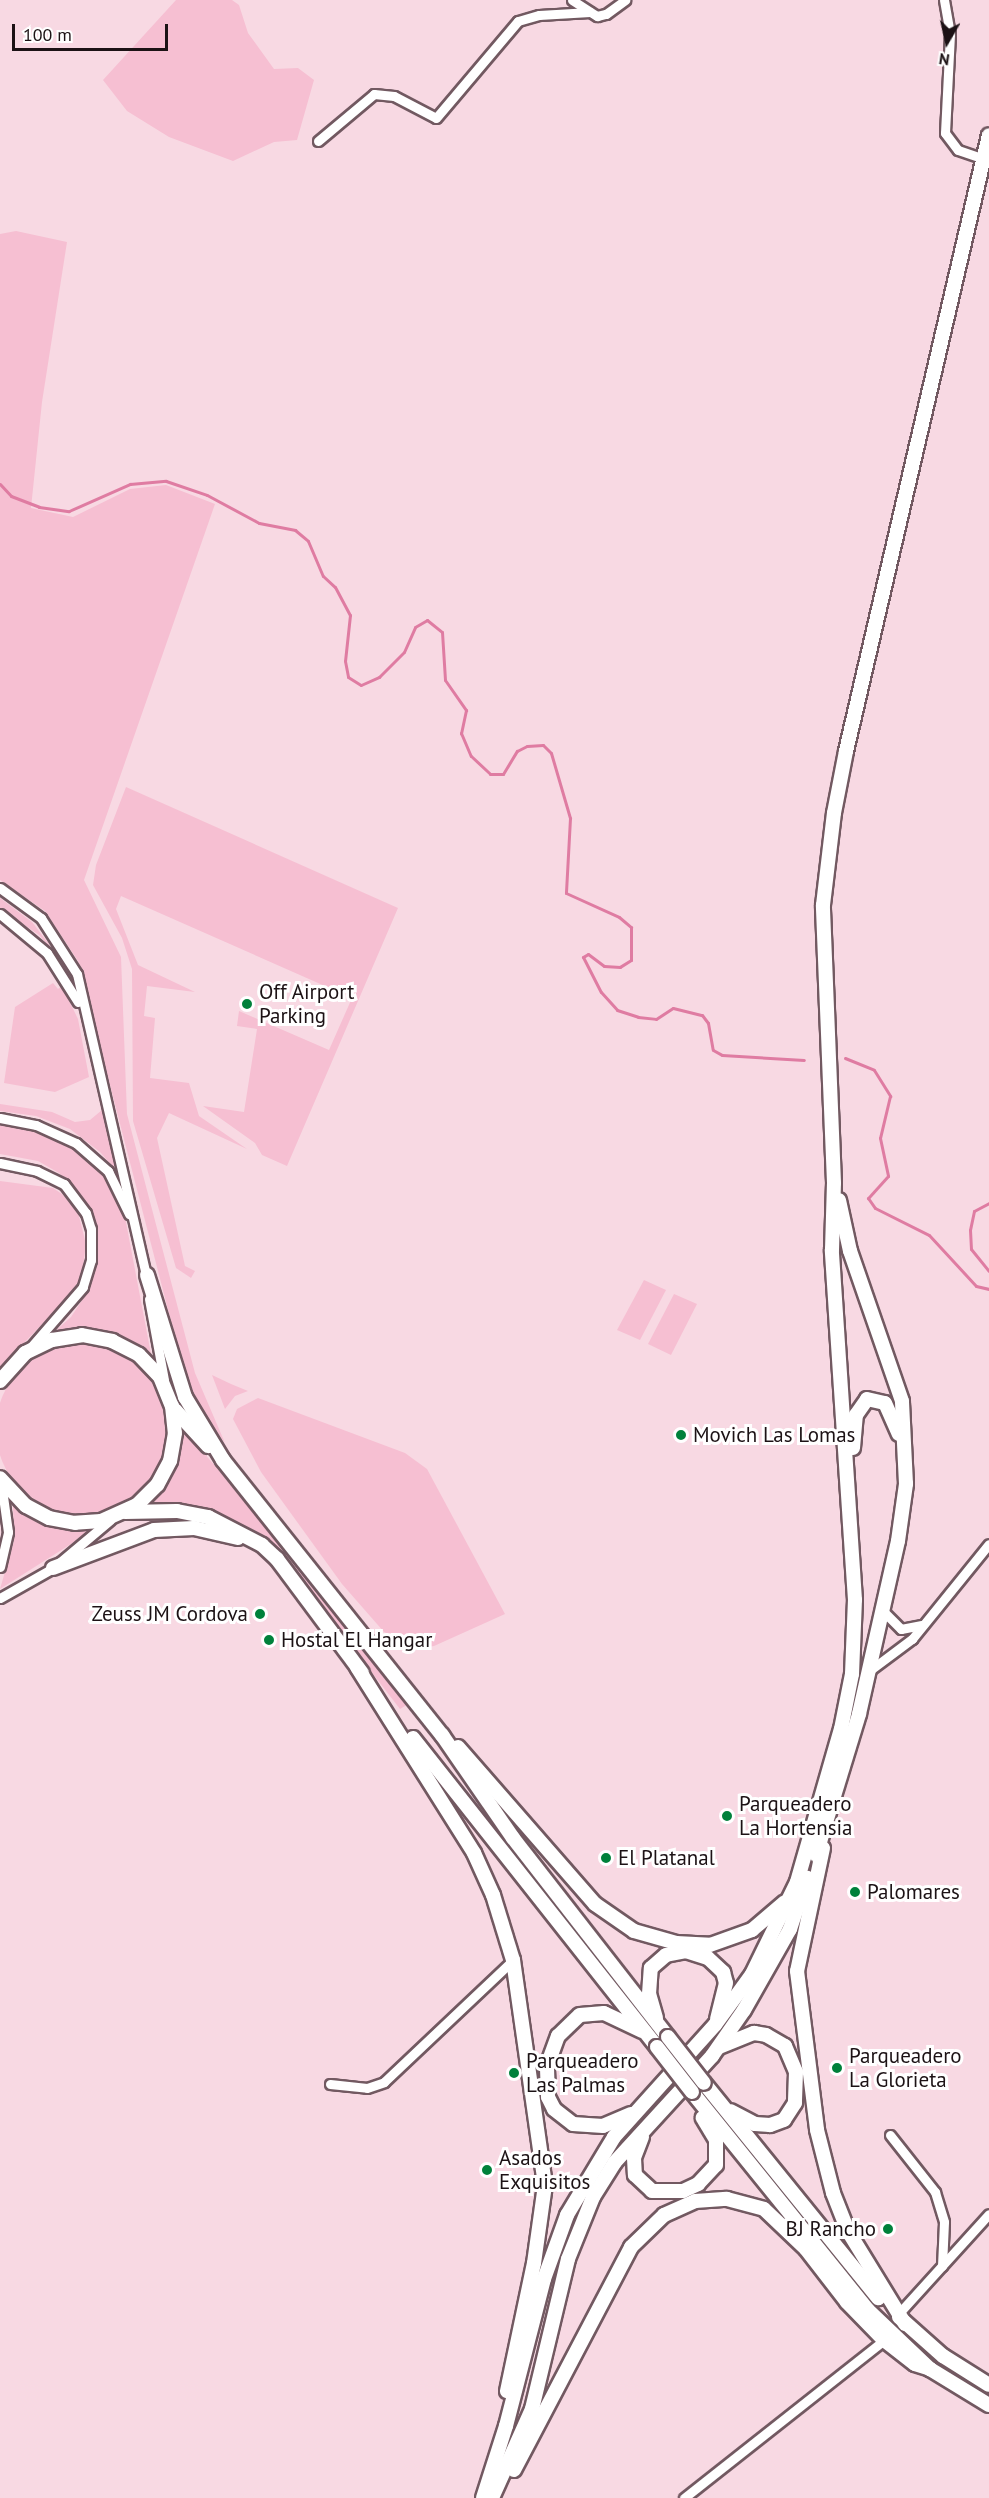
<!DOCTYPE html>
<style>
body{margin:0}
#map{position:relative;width:989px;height:2498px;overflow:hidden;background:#f8d9e3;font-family:"PT Sans",sans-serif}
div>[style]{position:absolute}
.green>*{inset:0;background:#f6bfd2}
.round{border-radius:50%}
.stream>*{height:3px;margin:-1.5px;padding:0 1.5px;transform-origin:1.5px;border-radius:1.5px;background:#df7ca2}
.roads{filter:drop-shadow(2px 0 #725961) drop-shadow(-2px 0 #725961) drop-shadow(0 2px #725961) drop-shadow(0 -2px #725961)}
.minor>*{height:9px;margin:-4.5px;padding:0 4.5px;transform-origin:4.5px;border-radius:4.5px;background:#fff}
.primary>*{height:14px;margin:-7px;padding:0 7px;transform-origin:7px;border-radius:7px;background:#fff}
.bridges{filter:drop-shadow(2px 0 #725961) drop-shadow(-2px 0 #725961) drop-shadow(0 2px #725961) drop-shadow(0 -2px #725961)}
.primary-bridge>*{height:14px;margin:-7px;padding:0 7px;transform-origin:7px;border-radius:7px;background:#fff}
.dots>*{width:16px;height:16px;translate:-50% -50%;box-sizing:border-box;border:3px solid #fff;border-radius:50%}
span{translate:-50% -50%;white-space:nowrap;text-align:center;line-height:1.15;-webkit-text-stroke:6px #fff;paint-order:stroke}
.poi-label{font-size:21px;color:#1c1215}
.left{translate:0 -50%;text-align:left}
.right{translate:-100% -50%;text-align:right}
.north{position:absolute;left:917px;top:12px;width:60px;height:60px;-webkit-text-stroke:4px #fff;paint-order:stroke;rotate:189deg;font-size:16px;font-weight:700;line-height:24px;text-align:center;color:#1c1215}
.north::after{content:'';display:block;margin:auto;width:21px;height:27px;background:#1c1215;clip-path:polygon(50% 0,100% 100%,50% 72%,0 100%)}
.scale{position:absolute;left:12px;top:24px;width:156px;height:27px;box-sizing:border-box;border:3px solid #1c1215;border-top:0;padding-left:8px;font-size:18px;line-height:21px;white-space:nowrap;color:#1c1215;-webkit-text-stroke:4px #fff;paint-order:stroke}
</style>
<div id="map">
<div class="green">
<i style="clip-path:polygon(176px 0,232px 0,239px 5px,248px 33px,274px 69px,298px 68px,314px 80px,297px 140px,274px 142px,233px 161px,169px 137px,127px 111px,103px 80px)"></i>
<i style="clip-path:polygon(16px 231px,67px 242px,42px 402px,31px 508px,73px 517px,130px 489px,166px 485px,215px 504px,84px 880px,121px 957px,127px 1114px,195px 1373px,225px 1443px,198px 1406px,182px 1364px,78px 961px,45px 911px,0 880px,0 234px)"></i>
<i style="clip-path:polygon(126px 787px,398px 908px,287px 1166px,262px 1155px,255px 1143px,203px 1106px,244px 1112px,257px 1029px,237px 1026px,239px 1011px,329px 1050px,352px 998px,121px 896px,116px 909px,138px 965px,195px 992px,147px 986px,144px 1016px,155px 1018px,150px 1078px,189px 1083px,199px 1116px,247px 1149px,169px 1113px,157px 1138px,185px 1266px,195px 1271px,191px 1278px,176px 1268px,133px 1121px,132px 969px,122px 938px,93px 885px,96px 865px)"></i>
<i style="clip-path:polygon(0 898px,32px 922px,61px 960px,39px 935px,0 908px)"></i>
<i style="clip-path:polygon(53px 983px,58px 989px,62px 986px,78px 1019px,89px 1077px,55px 1092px,4px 1083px,15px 1007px)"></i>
<i style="clip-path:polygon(0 1104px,52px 1112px,75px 1122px,90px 1120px,102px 1110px,119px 1174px,100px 1152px,70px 1129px,36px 1116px,0 1111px)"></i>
<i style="clip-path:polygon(0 1124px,44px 1132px,69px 1144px,108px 1181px,125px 1217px,151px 1354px,134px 1342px,105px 1331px,74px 1329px,53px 1333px,71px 1317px,90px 1288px,98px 1254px,96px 1230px,83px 1198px,59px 1173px,38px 1161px,0 1154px)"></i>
<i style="clip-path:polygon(0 1181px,53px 1188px,62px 1194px,78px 1212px,86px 1244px,82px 1275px,73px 1292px,0 1368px)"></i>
<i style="clip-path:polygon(644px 1280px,666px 1290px,640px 1340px,617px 1330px)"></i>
<i style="clip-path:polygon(674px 1294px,697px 1304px,671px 1355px,648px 1344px)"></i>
<i class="round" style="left:-4px;top:1343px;width:172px;height:172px"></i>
<i style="clip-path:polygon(212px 1375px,231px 1384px,248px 1391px,235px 1396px,225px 1409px)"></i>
<i style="clip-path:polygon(258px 1398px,405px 1453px,427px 1469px,505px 1614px,434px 1646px,419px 1648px,384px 1632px,342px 1584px,261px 1472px,233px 1419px,237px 1409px)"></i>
<i style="clip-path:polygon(182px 1428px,284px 1545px,364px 1652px,410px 1703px,400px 1709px,277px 1550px,258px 1533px,205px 1509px,180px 1505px,141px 1508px,177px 1461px)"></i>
<i style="clip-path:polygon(13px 1506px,49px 1525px,93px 1530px,0 1589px,14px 1541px)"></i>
</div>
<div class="stream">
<i style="left:0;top:484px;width:16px;rotate:47deg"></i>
<i style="left:11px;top:496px;width:30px;rotate:21deg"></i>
<i style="left:39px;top:507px;width:30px;rotate:8deg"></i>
<i style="left:69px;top:511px;width:67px;rotate:-23.9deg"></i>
<i style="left:130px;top:484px;width:36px;rotate:-5deg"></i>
<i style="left:166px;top:481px;width:43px;rotate:18.9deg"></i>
<i style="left:207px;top:495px;width:59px;rotate:28.3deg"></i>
<i style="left:259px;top:523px;width:37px;rotate:11deg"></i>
<i style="left:295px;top:530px;width:17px;rotate:40deg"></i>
<i style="left:308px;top:541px;width:38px;rotate:67deg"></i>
<i style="left:323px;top:576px;width:16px;rotate:43deg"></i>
<i style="left:335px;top:587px;width:32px;rotate:62deg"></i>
<i style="left:350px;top:615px;width:46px;rotate:96.2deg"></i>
<i style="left:345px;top:661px;width:16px;rotate:79deg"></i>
<i style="left:348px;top:677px;width:15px;rotate:32deg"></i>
<i style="left:361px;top:685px;width:20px;rotate:-24deg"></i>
<i style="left:379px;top:677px;width:35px;rotate:-45deg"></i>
<i style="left:404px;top:652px;width:27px;rotate:-66deg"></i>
<i style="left:415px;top:627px;width:14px;rotate:-30deg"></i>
<i style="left:427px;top:620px;width:19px;rotate:39deg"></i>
<i style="left:442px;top:632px;width:48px;rotate:86.4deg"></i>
<i style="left:445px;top:680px;width:37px;rotate:55deg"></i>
<i style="left:466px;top:710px;width:24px;rotate:102deg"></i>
<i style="left:461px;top:733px;width:25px;rotate:67deg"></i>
<i style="left:471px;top:756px;width:26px;rotate:43deg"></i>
<i style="left:490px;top:774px;width:13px"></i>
<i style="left:503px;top:774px;width:27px;rotate:-59deg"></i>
<i style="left:517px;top:751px;width:11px;rotate:-27deg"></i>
<i style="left:527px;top:746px;width:16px;rotate:-4deg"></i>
<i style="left:543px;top:745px;width:11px;rotate:45deg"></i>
<i style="left:551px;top:753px;width:68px;rotate:73.7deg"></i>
<i style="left:570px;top:818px;width:75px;rotate:93.1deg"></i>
<i style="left:566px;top:893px;width:58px;rotate:24.4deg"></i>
<i style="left:619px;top:917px;width:16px;rotate:40deg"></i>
<i style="left:631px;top:927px;width:33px;rotate:90deg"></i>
<i style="left:631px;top:960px;width:13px;rotate:148deg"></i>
<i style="left:620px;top:967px;width:16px;rotate:-176deg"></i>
<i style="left:604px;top:966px;width:20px;rotate:-143deg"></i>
<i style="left:588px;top:954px;width:6px;rotate:149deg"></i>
<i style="left:583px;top:957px;width:39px;rotate:63deg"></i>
<i style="left:601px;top:992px;width:24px;rotate:48deg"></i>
<i style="left:617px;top:1010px;width:22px;rotate:18deg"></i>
<i style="left:638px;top:1017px;width:18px;rotate:6deg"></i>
<i style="left:656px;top:1019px;width:20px;rotate:-33deg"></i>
<i style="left:673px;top:1008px;width:30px;rotate:14deg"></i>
<i style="left:702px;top:1015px;width:10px;rotate:53deg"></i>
<i style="left:708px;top:1023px;width:27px;rotate:80deg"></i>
<i style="left:713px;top:1050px;width:10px;rotate:29deg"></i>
<i style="left:722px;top:1055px;width:82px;rotate:3.5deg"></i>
<i style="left:845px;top:1058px;width:31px;rotate:22deg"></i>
<i style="left:874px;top:1070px;width:31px;rotate:58deg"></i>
<i style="left:890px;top:1096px;width:43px;rotate:103.4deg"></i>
<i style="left:880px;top:1138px;width:39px;rotate:78deg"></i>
<i style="left:888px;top:1176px;width:30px;rotate:132deg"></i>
<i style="left:868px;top:1198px;width:12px;rotate:55deg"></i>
<i style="left:875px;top:1208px;width:60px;rotate:26.6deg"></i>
<i style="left:929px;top:1235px;width:69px;rotate:47.3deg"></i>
<i style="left:976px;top:1286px;width:13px;rotate:13deg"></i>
<i style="left:989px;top:1203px;width:17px;rotate:152deg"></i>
<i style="left:974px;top:1211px;width:19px;rotate:102deg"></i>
<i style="left:970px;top:1230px;width:19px;rotate:87deg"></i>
<i style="left:971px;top:1249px;width:28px;rotate:51deg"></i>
</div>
<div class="roads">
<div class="minor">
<i style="left:572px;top:0;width:30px;rotate:33deg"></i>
<i style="left:597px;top:16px;width:9px;rotate:-13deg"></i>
<i style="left:606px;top:14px;width:24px;rotate:-36deg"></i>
<i style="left:944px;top:0;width:35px;rotate:80deg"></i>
<i style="left:950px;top:34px;width:99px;rotate:92.9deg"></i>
<i style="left:945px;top:133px;width:21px;rotate:53deg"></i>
<i style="left:958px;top:150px;width:28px;rotate:19deg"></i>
<i style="left:318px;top:141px;width:73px;rotate:-40deg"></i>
<i style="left:374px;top:94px;width:20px;rotate:6deg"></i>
<i style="left:394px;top:96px;width:47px;rotate:27.6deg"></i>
<i style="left:436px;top:118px;width:127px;rotate:-49.8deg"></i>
<i style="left:518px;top:21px;width:22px;rotate:-16deg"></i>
<i style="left:539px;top:15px;width:51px;rotate:-3.4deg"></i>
<i style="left:0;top:888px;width:51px;rotate:36.2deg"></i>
<i style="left:41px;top:918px;width:67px;rotate:57.3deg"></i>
<i style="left:77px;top:974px;width:313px;rotate:77.1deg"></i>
<i style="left:0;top:914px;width:61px;rotate:39.7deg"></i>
<i style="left:47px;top:953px;width:58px;rotate:57.7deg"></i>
<i style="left:0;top:1118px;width:37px;rotate:11deg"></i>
<i style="left:36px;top:1125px;width:44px;rotate:24.2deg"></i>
<i style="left:76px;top:1143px;width:43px;rotate:41.2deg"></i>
<i style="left:108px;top:1171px;width:48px;rotate:64deg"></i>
<i style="left:0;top:1163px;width:38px;rotate:12deg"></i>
<i style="left:37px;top:1171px;width:30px;rotate:26deg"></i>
<i style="left:64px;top:1184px;width:36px;rotate:53deg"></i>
<i style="left:86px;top:1213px;width:17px;rotate:73deg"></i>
<i style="left:91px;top:1229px;width:31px;rotate:90deg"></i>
<i style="left:91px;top:1260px;width:28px;rotate:107deg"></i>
<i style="left:83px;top:1287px;width:81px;rotate:131deg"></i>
<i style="left:149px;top:1299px;width:82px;rotate:79.5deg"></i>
<i style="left:0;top:1567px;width:36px;rotate:-77deg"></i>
<i style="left:8px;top:1532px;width:50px;rotate:-98deg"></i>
<i style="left:0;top:1598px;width:61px;rotate:-29.5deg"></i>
<i style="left:53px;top:1568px;width:75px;rotate:-40.1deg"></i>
<i style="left:884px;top:1612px;width:24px;rotate:45deg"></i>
<i style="left:901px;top:1629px;width:21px;rotate:-11deg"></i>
<i style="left:869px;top:1671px;width:54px;rotate:-36.7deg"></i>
<i style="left:912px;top:1639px;width:122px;rotate:-51deg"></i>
<i style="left:330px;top:2084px;width:37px;rotate:6deg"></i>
<i style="left:367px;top:2088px;width:18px;rotate:-19deg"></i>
<i style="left:384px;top:2082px;width:178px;rotate:-43.4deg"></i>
<i style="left:890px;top:2135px;width:73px;rotate:51.7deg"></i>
<i style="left:935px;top:2192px;width:31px;rotate:73deg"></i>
<i style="left:944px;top:2222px;width:44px;rotate:92.6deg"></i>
<i style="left:900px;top:2312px;width:132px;rotate:-47.8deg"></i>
<i style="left:684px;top:2498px;width:255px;rotate:-38.3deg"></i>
</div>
<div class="primary">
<i style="left:147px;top:1275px;width:128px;rotate:72.7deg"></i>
<i style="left:185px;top:1397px;width:74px;rotate:58.9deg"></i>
<i style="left:223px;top:1460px;width:352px;rotate:51.5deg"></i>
<i style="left:442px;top:1735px;width:125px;rotate:55.4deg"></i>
<i style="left:513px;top:1838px;width:252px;rotate:52.1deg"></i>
<i style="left:0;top:1381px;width:38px;rotate:-48deg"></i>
<i style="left:25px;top:1353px;width:30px;rotate:-26deg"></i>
<i style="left:52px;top:1340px;width:30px;rotate:-9deg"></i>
<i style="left:82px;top:1335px;width:31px;rotate:11deg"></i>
<i style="left:112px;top:1341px;width:30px;rotate:27deg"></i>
<i style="left:139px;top:1355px;width:30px;rotate:46deg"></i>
<i style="left:160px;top:1377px;width:31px;rotate:68deg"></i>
<i style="left:172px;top:1406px;width:27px;rotate:84deg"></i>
<i style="left:175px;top:1433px;width:28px;rotate:100deg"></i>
<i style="left:170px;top:1461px;width:27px;rotate:118deg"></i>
<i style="left:157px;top:1485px;width:28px;rotate:135deg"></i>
<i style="left:137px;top:1505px;width:39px;rotate:156deg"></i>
<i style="left:101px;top:1521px;width:26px;rotate:176deg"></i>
<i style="left:75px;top:1523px;width:26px;rotate:-169deg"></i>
<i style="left:49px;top:1518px;width:26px;rotate:-152deg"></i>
<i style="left:26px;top:1506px;width:38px;rotate:-133deg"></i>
<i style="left:175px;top:1410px;width:49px;rotate:47.5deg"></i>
<i style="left:853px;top:1448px;width:33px;rotate:-85deg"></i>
<i style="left:856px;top:1415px;width:19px;rotate:-55deg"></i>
<i style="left:867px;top:1399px;width:18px;rotate:13deg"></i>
<i style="left:885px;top:1403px;width:34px;rotate:66deg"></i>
<i style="left:125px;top:1512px;width:52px;rotate:-1.1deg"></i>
<i style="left:177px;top:1511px;width:32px;rotate:11deg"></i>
<i style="left:208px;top:1517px;width:61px;rotate:27.4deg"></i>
<i style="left:262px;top:1545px;width:21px;rotate:43deg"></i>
<i style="left:277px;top:1559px;width:142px;rotate:53.3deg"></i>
<i style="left:53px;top:1568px;width:108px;rotate:-20.6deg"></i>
<i style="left:154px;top:1530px;width:40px;rotate:-2.9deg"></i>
<i style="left:194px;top:1528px;width:45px;rotate:12.8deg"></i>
<i style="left:357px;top:1667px;width:220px;rotate:57.8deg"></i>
<i style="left:474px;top:1853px;width:46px;rotate:65.7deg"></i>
<i style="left:493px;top:1895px;width:68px;rotate:72.9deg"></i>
<i style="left:513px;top:1960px;width:227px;rotate:81.9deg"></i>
<i style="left:545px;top:2185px;width:79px;rotate:98deg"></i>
<i style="left:534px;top:2263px;width:131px;rotate:101.9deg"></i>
<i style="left:413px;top:1738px;width:394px;rotate:51.7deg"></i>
<i style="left:458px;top:1747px;width:208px;rotate:48.9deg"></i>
<i style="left:595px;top:1904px;width:47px;rotate:34.7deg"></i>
<i style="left:634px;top:1931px;width:44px;rotate:15.9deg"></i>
<i style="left:676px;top:1943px;width:34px;rotate:3deg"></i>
<i style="left:710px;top:1945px;width:45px;rotate:-19.7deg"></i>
<i style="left:752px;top:1930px;width:43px;rotate:-40.3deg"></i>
<i style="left:823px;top:1848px;width:126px;rotate:101.9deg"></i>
<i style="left:797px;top:1971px;width:160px;rotate:82.8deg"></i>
<i style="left:817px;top:2130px;width:65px;rotate:75.7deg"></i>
<i style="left:833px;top:2193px;width:41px;rotate:68.5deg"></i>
<i style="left:848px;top:2231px;width:109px;rotate:58.5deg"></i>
<i style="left:816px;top:1855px;width:147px;rotate:-73deg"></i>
<i style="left:859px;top:1714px;width:177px;rotate:-77.3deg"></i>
<i style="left:898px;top:1541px;width:58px;rotate:-82deg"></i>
<i style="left:906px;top:1484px;width:83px;rotate:-92.8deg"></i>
<i style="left:902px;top:1401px;width:159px;rotate:-109.1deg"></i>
<i style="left:850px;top:1251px;width:52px;rotate:-102.2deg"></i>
<i style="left:656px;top:2018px;width:25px;rotate:-106deg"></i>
<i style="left:649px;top:1994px;width:26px;rotate:-86deg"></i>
<i style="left:651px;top:1968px;width:20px;rotate:-41deg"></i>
<i style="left:666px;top:1955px;width:20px;rotate:-11deg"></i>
<i style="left:686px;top:1951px;width:23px;rotate:18deg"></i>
<i style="left:708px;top:1958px;width:21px;rotate:43deg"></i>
<i style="left:723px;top:1972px;width:11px;rotate:75deg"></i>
<i style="left:726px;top:1983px;width:37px;rotate:104deg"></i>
<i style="left:719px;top:2047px;width:38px;rotate:-22deg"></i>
<i style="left:754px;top:2033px;width:12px;rotate:9deg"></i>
<i style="left:766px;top:2035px;width:22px;rotate:30deg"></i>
<i style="left:785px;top:2046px;width:28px;rotate:67deg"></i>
<i style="left:796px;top:2072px;width:31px;rotate:92deg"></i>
<i style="left:795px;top:2103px;width:20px;rotate:123deg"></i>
<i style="left:784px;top:2120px;width:15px;rotate:160deg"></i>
<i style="left:770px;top:2125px;width:15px;rotate:-176deg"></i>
<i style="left:755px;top:2124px;width:27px;rotate:-152deg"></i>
<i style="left:704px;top:2083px;width:277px;rotate:51deg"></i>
<i style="left:692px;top:2092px;width:280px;rotate:51.1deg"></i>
<i style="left:868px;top:2310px;width:86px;rotate:43.6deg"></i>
<i style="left:930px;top:2369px;width:69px;rotate:31.4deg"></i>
<i style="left:631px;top:2114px;width:30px;rotate:157deg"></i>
<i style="left:603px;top:2126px;width:30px;rotate:-176deg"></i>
<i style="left:573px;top:2124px;width:24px;rotate:-142deg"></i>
<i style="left:554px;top:2109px;width:13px;rotate:-117deg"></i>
<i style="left:548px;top:2097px;width:31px;rotate:-92deg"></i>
<i style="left:547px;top:2066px;width:32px;rotate:-70deg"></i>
<i style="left:558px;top:2036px;width:30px;rotate:-44deg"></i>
<i style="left:580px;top:2015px;width:24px;rotate:-5deg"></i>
<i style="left:604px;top:2013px;width:42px;rotate:25.3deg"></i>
<i style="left:642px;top:2137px;width:22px;rotate:111deg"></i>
<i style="left:634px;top:2158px;width:17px;rotate:87deg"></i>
<i style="left:635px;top:2175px;width:23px;rotate:43deg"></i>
<i style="left:652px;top:2191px;width:31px"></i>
<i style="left:683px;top:2191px;width:17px;rotate:-25deg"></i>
<i style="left:698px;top:2184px;width:26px;rotate:-47deg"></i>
<i style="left:716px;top:2165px;width:25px;rotate:-90deg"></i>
<i style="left:716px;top:2140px;width:26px;rotate:-121deg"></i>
<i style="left:899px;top:2317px;width:59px;rotate:41.6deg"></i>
<i style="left:943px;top:2356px;width:54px;rotate:32.2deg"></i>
<i style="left:514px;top:2470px;width:252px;rotate:-62.3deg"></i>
<i style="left:631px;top:2247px;width:46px;rotate:-44.1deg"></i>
<i style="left:664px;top:2215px;width:34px;rotate:-24deg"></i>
<i style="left:695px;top:2201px;width:32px;rotate:-4deg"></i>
<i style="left:727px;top:2199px;width:38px;rotate:15deg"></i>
<i style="left:764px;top:2209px;width:58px;rotate:43.6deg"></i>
<i style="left:806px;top:2249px;width:67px;rotate:52.3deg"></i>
<i style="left:847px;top:2302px;width:53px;rotate:45.8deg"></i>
<i style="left:884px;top:2340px;width:39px;rotate:38deg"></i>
<i style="left:915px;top:2364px;width:16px;rotate:18deg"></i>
<i style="left:483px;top:2498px;width:76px;rotate:-72.3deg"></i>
<i style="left:506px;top:2426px;width:152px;rotate:-75.5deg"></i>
<i style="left:544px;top:2279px;width:68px;rotate:-70.2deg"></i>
<i style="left:567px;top:2215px;width:91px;rotate:-58.9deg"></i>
<i style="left:614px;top:2137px;width:151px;rotate:-48deg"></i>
<i style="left:715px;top:2025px;width:63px;rotate:-54deg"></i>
<i style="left:752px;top:1974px;width:102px;rotate:-63.9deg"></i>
<i style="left:797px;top:1882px;width:159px;rotate:-74deg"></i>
<i style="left:841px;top:1729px;width:56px;rotate:-78.7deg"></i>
<i style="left:852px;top:1674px;width:74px;rotate:-87.7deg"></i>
<i style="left:855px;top:1600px;width:351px;rotate:-93.8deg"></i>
<i style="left:832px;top:1250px;width:67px;rotate:-88.3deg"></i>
<i style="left:834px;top:1183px;width:278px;rotate:-92.3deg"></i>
<i style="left:823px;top:905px;width:93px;rotate:-83.2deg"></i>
<i style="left:834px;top:813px;width:63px;rotate:-79deg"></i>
<i style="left:846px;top:751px;width:632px;rotate:-76.93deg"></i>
<i style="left:492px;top:2498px;width:98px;rotate:-65.8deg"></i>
<i style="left:532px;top:2409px;width:154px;rotate:-76.5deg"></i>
<i style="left:568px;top:2259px;width:67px;rotate:-68deg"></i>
<i style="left:593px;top:2197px;width:41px;rotate:-57.8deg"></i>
<i style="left:615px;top:2162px;width:144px;rotate:-47.5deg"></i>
<i style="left:712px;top:2056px;width:56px;rotate:-55.2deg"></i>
<i style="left:744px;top:2010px;width:93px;rotate:-60.4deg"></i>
<i style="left:790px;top:1929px;width:54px;rotate:-71.6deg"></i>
</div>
</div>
<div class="bridges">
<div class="primary-bridge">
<i style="left:668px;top:2037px;width:58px;rotate:52deg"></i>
<i style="left:657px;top:2047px;width:57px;rotate:52.1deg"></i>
</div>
</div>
<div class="dots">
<i style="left:247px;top:1004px;background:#00813b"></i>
<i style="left:681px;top:1435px;background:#00813b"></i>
<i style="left:260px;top:1614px;background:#00813b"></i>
<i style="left:269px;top:1640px;background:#00813b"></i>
<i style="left:727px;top:1816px;background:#00813b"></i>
<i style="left:606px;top:1858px;background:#00813b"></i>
<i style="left:855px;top:1892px;background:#00813b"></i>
<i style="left:837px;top:2068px;background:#00813b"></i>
<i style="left:514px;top:2073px;background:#00813b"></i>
<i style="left:487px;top:2170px;background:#00813b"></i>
<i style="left:888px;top:2229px;background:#00813b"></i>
</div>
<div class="poi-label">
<span class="left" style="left:259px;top:1004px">Off Airport<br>Parking</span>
<span class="left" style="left:693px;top:1435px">Movich Las Lomas</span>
<span class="right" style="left:248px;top:1614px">Zeuss JM Cordova</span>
<span class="left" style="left:281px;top:1640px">Hostal El Hangar</span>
<span class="left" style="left:739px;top:1816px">Parqueadero<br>La Hortensia</span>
<span class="left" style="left:618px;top:1858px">El Platanal</span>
<span class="left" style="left:867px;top:1892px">Palomares</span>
<span class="left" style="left:849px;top:2068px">Parqueadero<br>La Glorieta</span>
<span class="left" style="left:526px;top:2073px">Parqueadero<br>Las Palmas</span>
<span class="left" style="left:499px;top:2170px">Asados<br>Exquisitos</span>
<span class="right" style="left:876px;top:2229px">BJ Rancho</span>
</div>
<div class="north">N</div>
<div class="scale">100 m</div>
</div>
